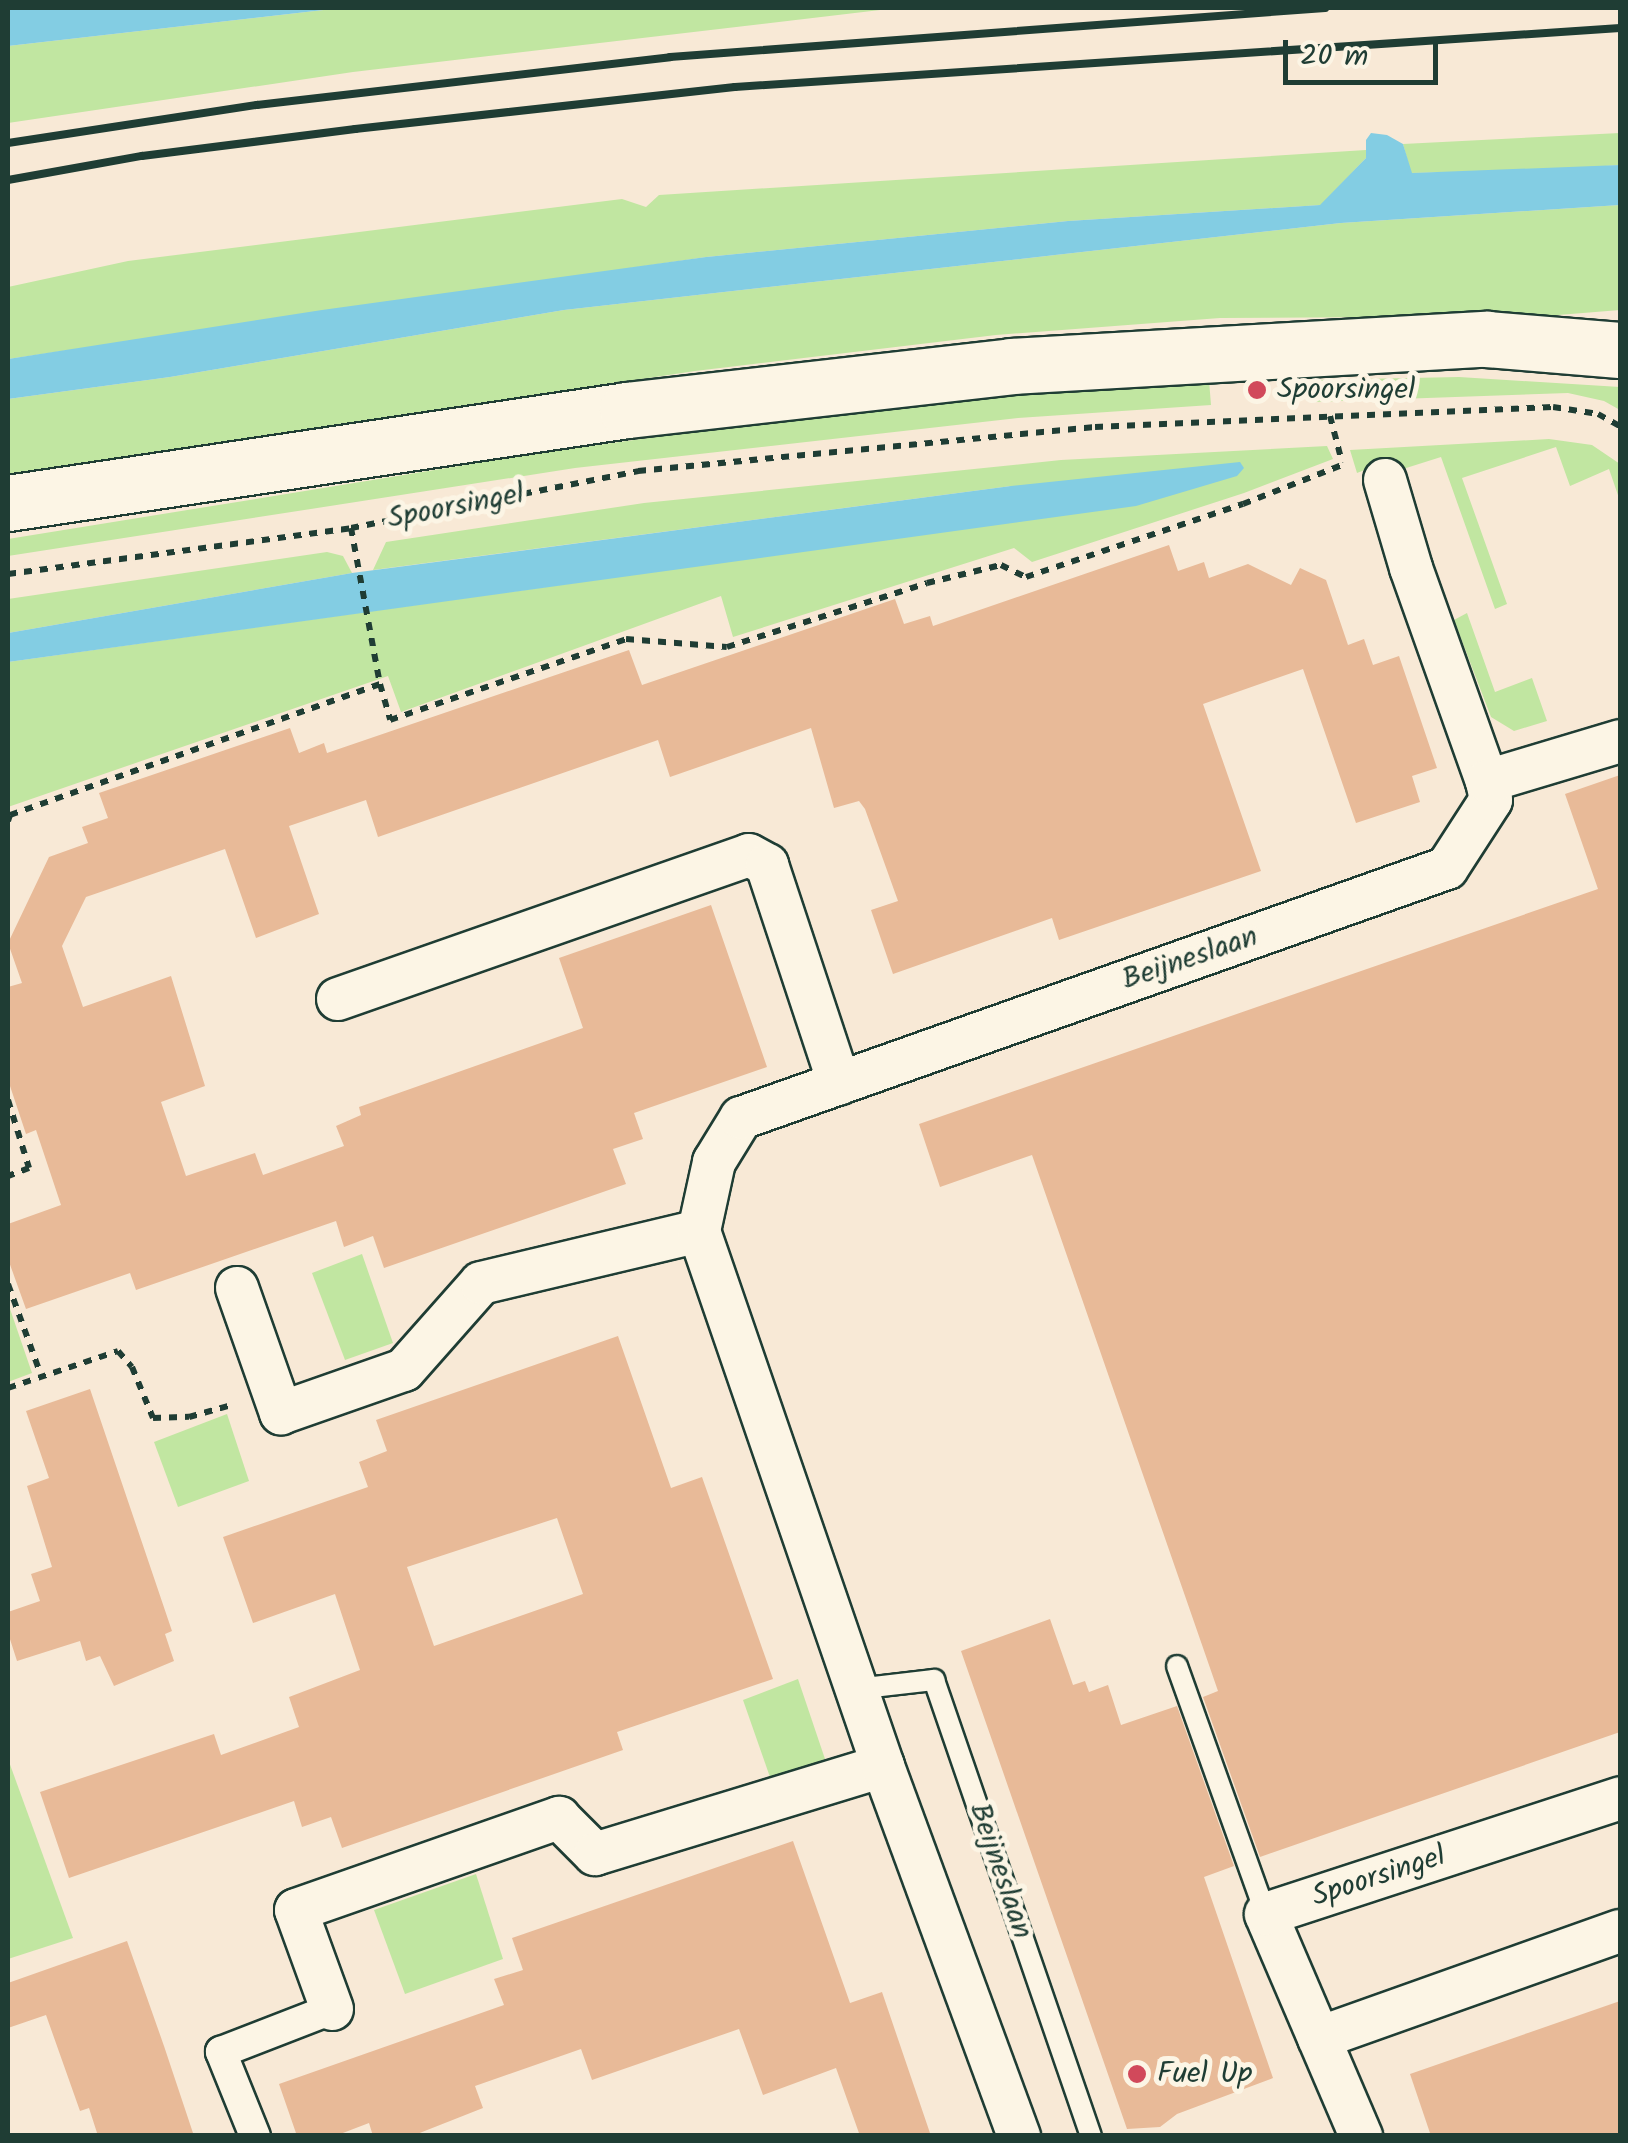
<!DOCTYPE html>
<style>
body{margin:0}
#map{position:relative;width:1628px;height:2143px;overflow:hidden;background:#f8e9d6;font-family:Kalam,sans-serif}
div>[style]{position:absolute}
.green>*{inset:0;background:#c1e6a1}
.water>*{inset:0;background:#83cde3}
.building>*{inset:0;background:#e8ba98}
.path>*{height:6px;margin-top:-3px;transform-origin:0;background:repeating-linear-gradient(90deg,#1f3d34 0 8px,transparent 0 16px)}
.roads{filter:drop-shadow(2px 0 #1f3d34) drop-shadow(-2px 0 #1f3d34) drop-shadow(0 2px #1f3d34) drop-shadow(0 -2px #1f3d34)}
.service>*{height:20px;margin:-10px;padding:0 10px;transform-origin:10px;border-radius:10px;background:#fcf5e5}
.pedestrian>*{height:30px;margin:-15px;padding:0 15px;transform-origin:15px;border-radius:15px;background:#fcf5e5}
.minor>*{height:42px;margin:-21px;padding:0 21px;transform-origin:21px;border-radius:21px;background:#fcf5e5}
.secondary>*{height:55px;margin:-27.5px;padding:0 27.5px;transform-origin:27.5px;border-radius:27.5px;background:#fcf5e5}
.rail>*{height:8px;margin:-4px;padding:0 4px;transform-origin:4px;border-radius:4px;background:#1f3d34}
.dots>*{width:28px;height:28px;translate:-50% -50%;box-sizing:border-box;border:5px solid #fcf5e5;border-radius:50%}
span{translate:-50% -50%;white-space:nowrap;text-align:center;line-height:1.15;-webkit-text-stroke:10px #fcf5e5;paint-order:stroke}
.poi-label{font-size:30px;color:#1f3d34}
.left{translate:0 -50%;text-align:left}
.street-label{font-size:30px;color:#1f3d34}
.frame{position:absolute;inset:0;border:10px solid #1f3d34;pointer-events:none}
.scale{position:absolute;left:1283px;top:40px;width:155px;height:45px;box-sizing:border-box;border:5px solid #1f3d34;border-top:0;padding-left:12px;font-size:30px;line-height:35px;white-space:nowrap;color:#1f3d34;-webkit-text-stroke:8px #fcf5e5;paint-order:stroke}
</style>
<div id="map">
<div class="green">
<i style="clip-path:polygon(341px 8px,897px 8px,353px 72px,8px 123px,8px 46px)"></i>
<i style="clip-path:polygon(1620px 133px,1620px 165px,1548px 170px,1411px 173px,1403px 144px)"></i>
<i style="clip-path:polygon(1366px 150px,1366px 158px,1321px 205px,1068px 221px,706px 257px,8px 359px,8px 287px,128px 261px,622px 199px,646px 207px,659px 195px)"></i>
<i style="clip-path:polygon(1620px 205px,1620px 310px,1546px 316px,1220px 318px,996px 335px,695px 371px,8px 475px,8px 399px,170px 377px,564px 310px,1341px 223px)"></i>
<i style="clip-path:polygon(1459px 377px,1620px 387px,1620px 410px,1604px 401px,1568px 393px,1314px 402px,1313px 380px)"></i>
<i style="clip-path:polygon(1209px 380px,1211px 405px,1018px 418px,575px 468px,8px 556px,8px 539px,540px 453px,821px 414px,1024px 392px)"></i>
<i style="clip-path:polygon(1549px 439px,1592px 445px,1620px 464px,1620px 501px,1609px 469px,1570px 486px,1556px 447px,1462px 478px,1507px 604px,1495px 609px,1441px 457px,1403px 469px,1395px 458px,1357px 473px,1350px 450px)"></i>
<i style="clip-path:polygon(1327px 446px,1333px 459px,1244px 493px,1032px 562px,1014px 548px,733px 637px,721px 596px,401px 712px,388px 676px,8px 807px,8px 662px,881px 540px,1011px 486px,373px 570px,386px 542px,644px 503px,1061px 460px)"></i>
<i style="clip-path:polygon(327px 552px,343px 556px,352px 573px,8px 633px,8px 599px)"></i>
<i style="clip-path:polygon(1467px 613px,1495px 692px,1532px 678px,1547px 721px,1514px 731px,1491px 717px,1454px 620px)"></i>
<i style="clip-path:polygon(362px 1254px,393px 1343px,345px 1360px,312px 1273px)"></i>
<i style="clip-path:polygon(8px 1303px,32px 1373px,8px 1382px)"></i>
<i style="clip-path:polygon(227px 1414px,249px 1481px,178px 1507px,154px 1442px)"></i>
<i style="clip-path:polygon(798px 1679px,825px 1759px,771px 1780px,743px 1700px)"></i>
<i style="clip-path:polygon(8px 1759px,73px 1938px,8px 1959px)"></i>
<i style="clip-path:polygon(476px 1874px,503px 1959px,405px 1994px,374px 1910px)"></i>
</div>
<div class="water">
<i style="clip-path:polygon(8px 8px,341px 8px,8px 46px)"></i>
<i style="clip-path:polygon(1371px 133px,1387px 135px,1403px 144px,1412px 173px,1620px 165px,1620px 205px,1341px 223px,564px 310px,170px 377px,8px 399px,8px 359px,322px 310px,706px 257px,1068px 221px,1320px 205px,1366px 158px,1366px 140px)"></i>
<i style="clip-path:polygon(1240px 462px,1244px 468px,1237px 476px,1136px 506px,8px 662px,8px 633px,352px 573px,1011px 486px)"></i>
</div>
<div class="building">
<i style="clip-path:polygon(1169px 545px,1178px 571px,1204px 562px,1209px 578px,1248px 564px,1291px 585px,1300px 568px,1326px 580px,1348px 645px,1364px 639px,1373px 665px,1399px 656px,1437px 768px,1412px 776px,1420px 802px,1356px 823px,1303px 669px,1203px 704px,1261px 871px,1059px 940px,1052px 918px,893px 974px,871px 910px,898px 901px,865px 809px,859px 801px,834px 808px,811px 728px,670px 777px,658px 740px,378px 837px,366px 800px,289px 826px,319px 914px,256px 938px,225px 849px,86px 897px,62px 946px,83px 1007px,171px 976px,205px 1086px,161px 1102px,186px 1176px,255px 1153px,263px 1175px,344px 1146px,336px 1126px,361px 1115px,359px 1107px,583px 1028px,559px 958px,711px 905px,767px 1067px,634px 1113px,643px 1139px,613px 1149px,626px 1184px,384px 1268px,373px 1236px,344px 1247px,336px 1221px,136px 1290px,130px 1273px,26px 1309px,8px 1259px,8px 1224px,61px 1205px,36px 1130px,26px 1134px,8px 1080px,8px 987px,22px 983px,8px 943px,49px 857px,88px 843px,82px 827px,108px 818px,99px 793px,290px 728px,299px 753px,324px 743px,327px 753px,629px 650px,642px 685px,895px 599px,904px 624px,930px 616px,933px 626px)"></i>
<i style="clip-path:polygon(1620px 775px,1620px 1732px,1260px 1857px,1203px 1697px,1218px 1691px,1032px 1155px,940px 1187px,919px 1124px,1598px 889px,1565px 794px)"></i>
<i style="clip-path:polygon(evenodd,618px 1336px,671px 1488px,702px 1477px,773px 1679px,617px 1732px,623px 1750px,342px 1848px,331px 1817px,302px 1827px,294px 1801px,69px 1878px,40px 1792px,214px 1734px,221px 1755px,299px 1727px,289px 1697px,360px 1670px,335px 1594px,253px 1623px,223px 1537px,368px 1487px,359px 1462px,387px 1451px,376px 1420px,618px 1336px,557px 1518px,583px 1594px,434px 1646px,407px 1567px,557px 1518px)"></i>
<i style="clip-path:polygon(90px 1389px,172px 1631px,165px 1634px,174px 1661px,114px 1686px,100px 1656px,86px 1661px,80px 1641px,17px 1661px,8px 1633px,8px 1612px,40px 1601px,31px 1574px,52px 1567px,27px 1486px,49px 1478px,26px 1411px)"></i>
<i style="clip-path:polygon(1050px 1619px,1073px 1685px,1085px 1681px,1089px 1692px,1108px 1685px,1121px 1725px,1177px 1706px,1234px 1866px,1204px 1877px,1273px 2078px,1177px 2114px,1160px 2127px,1127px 2129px,961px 1651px)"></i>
<i style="clip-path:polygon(793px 1841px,850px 2003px,882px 1992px,931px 2136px,860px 2136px,836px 2068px,763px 2095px,739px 2029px,592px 2080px,581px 2049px,475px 2086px,483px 2108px,412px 2136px,373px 2136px,369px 2123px,335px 2136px,297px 2136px,279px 2084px,504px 2005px,494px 1979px,523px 1970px,512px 1938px)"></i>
<i style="clip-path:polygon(127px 1941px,164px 2046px,194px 2136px,98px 2136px,89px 2108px,80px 2111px,46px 2015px,8px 2028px,8px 1983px)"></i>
<i style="clip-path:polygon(1620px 2001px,1620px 2136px,1431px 2136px,1410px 2074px)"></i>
</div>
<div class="path">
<i style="left:1330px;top:416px;width:48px;rotate:75.4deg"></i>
<i style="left:351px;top:528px;width:159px;rotate:79.5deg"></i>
<i style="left:8px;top:574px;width:346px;rotate:-7.6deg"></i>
<i style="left:351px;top:528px;width:293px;rotate:-11.2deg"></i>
<i style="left:638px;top:471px;width:459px;rotate:-5.5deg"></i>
<i style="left:1095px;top:427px;width:458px;rotate:-2.5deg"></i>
<i style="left:1553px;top:407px;width:46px;rotate:8.8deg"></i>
<i style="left:1598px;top:414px;width:25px;rotate:29deg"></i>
<i style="left:8px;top:821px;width:6px;rotate:-72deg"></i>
<i style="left:10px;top:815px;width:393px;rotate:-19.5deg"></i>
<i style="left:380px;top:684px;width:37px;rotate:74deg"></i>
<i style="left:390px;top:720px;width:250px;rotate:-18.9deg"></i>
<i style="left:626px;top:639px;width:101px;rotate:4.5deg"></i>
<i style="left:727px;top:647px;width:210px;rotate:-17.7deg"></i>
<i style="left:927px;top:583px;width:76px;rotate:-13.7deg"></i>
<i style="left:1001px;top:565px;width:28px;rotate:26deg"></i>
<i style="left:1026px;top:577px;width:229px;rotate:-18.6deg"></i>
<i style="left:1243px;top:504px;width:106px;rotate:-21.5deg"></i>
<i style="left:8px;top:1100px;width:71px;rotate:72.8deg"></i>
<i style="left:29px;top:1168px;width:22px;rotate:159deg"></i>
<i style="left:8px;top:1284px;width:97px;rotate:70.1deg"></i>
<i style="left:8px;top:1388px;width:116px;rotate:-18.6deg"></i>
<i style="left:118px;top:1351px;width:21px;rotate:49deg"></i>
<i style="left:132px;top:1367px;width:55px;rotate:67.6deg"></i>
<i style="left:153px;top:1418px;width:36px;rotate:-2deg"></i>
<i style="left:189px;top:1417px;width:41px;rotate:-15.8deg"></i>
</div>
<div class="roads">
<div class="service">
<i style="left:1177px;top:1666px;width:263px;rotate:70.3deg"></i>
<i style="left:856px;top:1689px;width:79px;rotate:-6.6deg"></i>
<i style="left:934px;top:1680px;width:482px;rotate:71deg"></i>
</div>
<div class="pedestrian">
<i style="left:255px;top:2136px;width:91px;rotate:-112deg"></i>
<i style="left:221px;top:2052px;width:119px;rotate:-21.2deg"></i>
</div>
<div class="minor">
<i style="left:1385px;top:480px;width:92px;rotate:73.5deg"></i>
<i style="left:1411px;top:568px;width:226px;rotate:70.4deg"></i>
<i style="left:338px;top:999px;width:435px;rotate:-19.3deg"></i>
<i style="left:749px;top:855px;width:21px;rotate:29deg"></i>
<i style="left:767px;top:865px;width:230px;rotate:71.7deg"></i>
<i style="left:237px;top:1288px;width:133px;rotate:70.6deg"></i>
<i style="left:281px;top:1413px;width:130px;rotate:-19.3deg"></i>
<i style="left:404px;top:1370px;width:116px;rotate:-48.5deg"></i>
<i style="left:481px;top:1283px;width:224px;rotate:-13.4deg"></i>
<i style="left:332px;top:2009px;width:105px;rotate:-110deg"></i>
<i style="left:296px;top:1910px;width:279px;rotate:-19.3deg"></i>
<i style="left:559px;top:1818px;width:51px;rotate:45deg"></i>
<i style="left:595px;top:1854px;width:301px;rotate:-17deg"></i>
<i style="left:1319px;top:2038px;width:319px;rotate:-19.6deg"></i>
<i style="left:1019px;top:2136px;width:394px;rotate:-110.2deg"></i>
<i style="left:883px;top:1766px;width:566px;rotate:-108.98deg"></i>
<i style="left:699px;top:1231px;width:71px;rotate:-77.7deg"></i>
<i style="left:714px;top:1162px;width:52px;rotate:-58.5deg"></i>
<i style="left:741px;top:1118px;width:749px;rotate:-19.5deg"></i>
<i style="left:1447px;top:868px;width:81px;rotate:-57.1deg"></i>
<i style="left:1491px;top:800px;width:19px;rotate:-102deg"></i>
<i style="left:1487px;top:781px;width:139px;rotate:-16.7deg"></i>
<i style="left:1361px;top:2136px;width:241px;rotate:-113.2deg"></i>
<i style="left:1266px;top:1914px;width:373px;rotate:-18.1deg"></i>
</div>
<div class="secondary">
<i style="left:8px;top:503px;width:626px;rotate:-8.54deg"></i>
<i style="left:627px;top:410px;width:387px;rotate:-6.5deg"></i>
<i style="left:1011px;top:366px;width:476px;rotate:-3.3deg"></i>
<i style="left:1486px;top:339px;width:134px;rotate:4.7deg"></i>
</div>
</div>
<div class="rail">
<i style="left:8px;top:143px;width:252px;rotate:-8.7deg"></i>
<i style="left:257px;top:105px;width:416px;rotate:-6.6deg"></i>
<i style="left:670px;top:57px;width:657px;rotate:-4.28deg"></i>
<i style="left:8px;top:180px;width:136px;rotate:-10.2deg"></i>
<i style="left:142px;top:156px;width:215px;rotate:-7.2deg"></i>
<i style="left:355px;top:129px;width:382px;rotate:-6.3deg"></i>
<i style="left:735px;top:87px;width:887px;rotate:-3.81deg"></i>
</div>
<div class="dots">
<i style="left:1257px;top:390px;background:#d1495b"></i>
<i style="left:1137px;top:2074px;background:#d1495b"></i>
</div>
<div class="poi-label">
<span class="left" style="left:1277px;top:390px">Spoorsingel</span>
<span class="left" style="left:1157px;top:2074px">Fuel Up</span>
</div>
<div class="street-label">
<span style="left:456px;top:507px;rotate:-11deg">Spoorsingel</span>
<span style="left:1190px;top:959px;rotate:-19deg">Beijneslaan</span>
<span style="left:1000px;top:1871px;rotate:71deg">Beijneslaan</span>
<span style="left:1379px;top:1877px;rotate:-18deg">Spoorsingel</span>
</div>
<div class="frame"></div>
<div class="scale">20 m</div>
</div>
